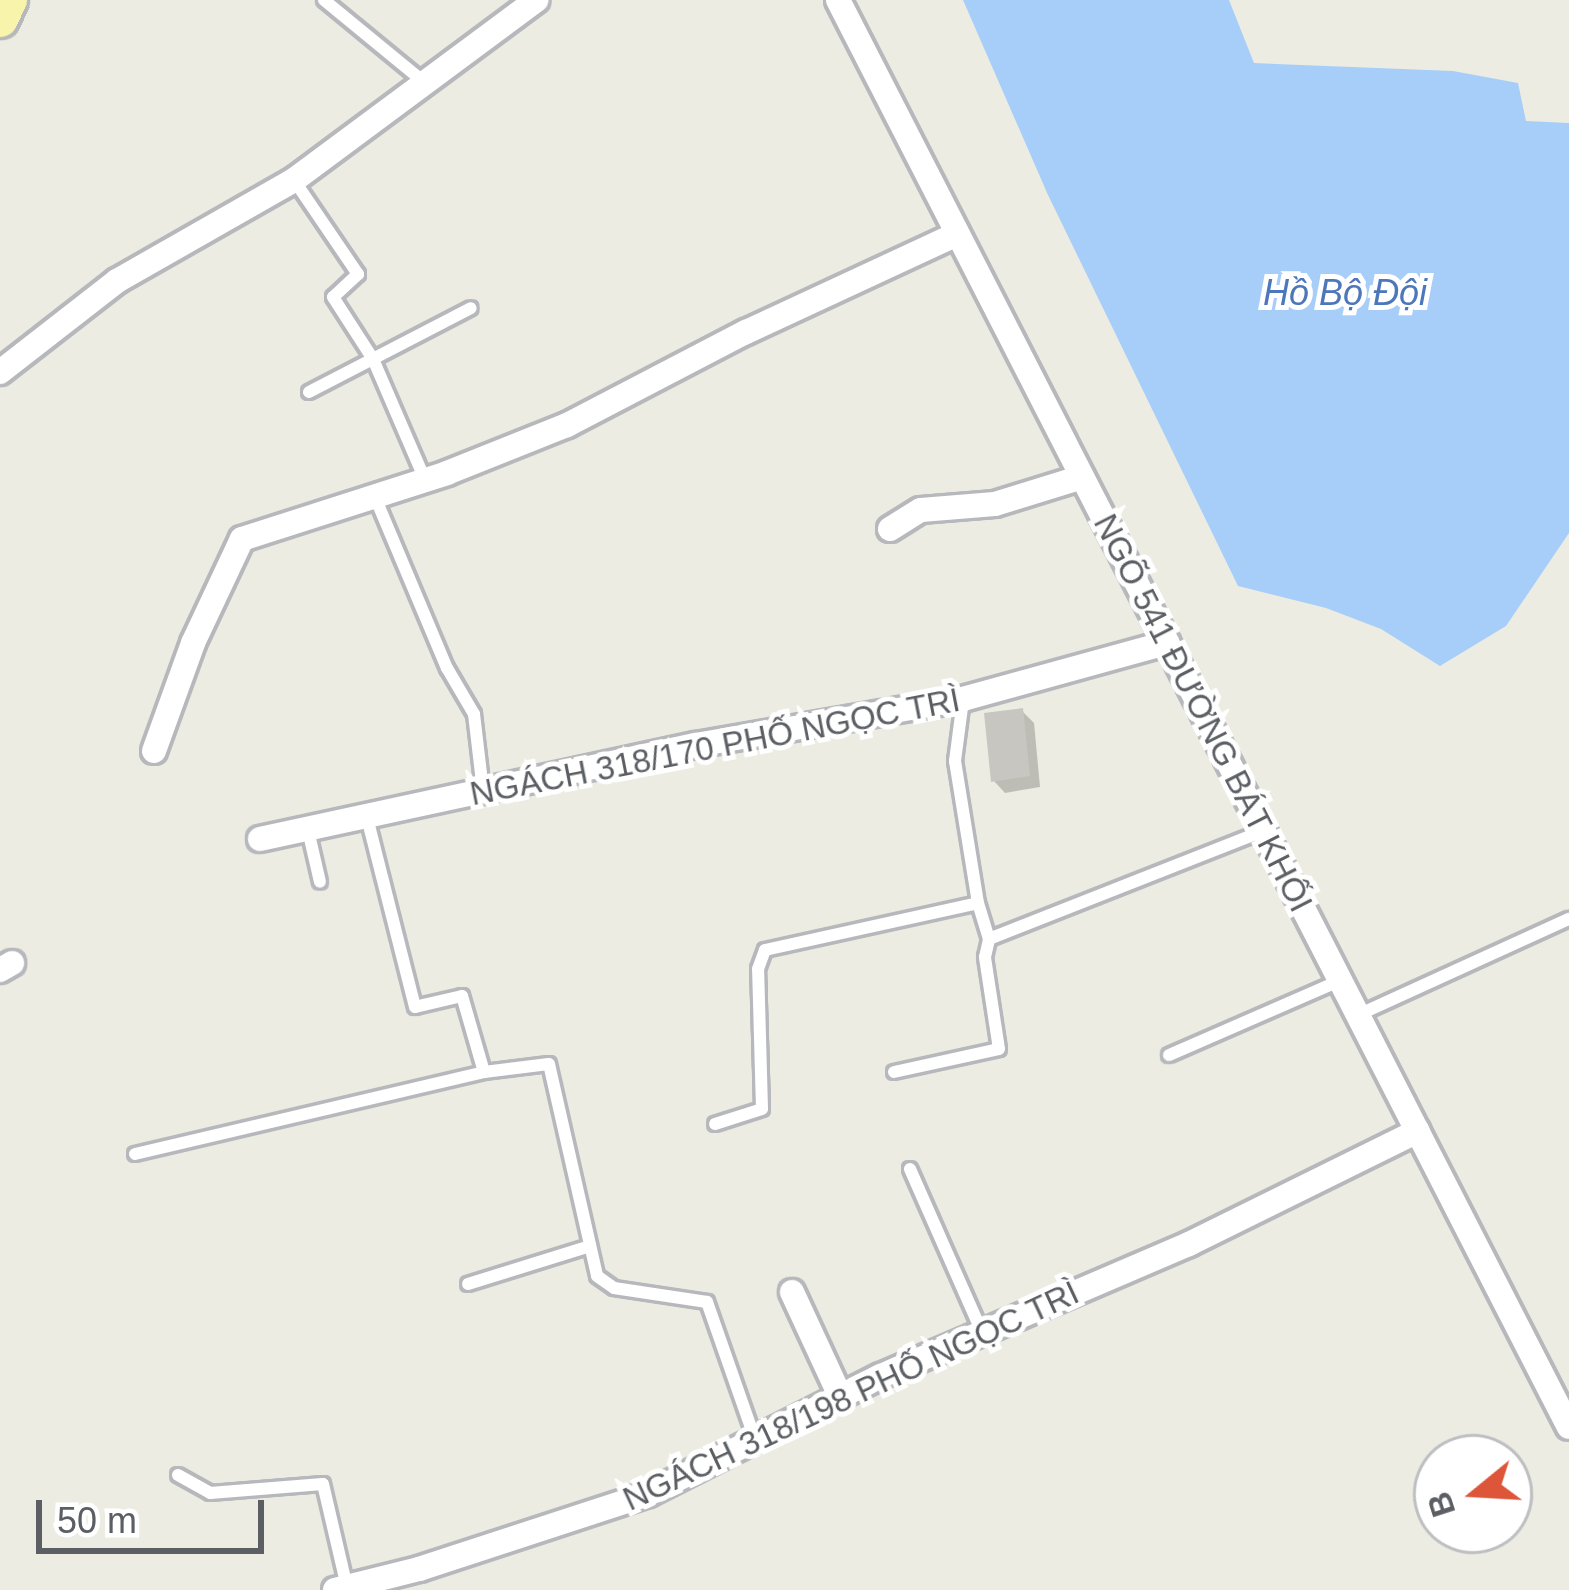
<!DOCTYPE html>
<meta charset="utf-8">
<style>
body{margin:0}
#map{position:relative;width:1569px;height:1590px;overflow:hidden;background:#edece3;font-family:Helvetica,sans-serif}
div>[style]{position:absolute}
.water>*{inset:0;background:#a7cef9}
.shadow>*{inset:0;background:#0003}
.building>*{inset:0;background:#c8c6c0}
.roads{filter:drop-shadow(3px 0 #b6b8bc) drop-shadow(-3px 0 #b6b8bc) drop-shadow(0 3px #b6b8bc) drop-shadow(0 -3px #b6b8bc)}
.service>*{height:12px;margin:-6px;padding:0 6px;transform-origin:6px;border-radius:6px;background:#fff}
.minor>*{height:24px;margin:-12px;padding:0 12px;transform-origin:12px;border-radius:12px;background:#fff}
.primary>*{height:36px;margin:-18px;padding:0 18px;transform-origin:18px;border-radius:18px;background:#f9f4ac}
span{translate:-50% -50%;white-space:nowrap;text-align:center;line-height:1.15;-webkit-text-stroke:10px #fff;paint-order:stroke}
.street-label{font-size:33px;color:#5b5e63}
.water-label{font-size:36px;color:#4c77ba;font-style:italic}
.north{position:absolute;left:1413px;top:1434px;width:120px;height:120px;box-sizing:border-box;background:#fff;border:3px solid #bdbfc1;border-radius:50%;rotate:252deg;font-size:33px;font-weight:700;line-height:48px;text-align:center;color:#5b5e63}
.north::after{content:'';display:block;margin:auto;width:42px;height:54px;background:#dd5639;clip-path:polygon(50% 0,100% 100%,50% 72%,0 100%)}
.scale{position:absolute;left:36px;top:1500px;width:228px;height:54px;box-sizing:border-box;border:6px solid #5b5e63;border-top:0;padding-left:15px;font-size:36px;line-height:42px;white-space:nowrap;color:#5b5e63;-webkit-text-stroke:9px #fff;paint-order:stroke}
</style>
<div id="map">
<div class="water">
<i style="clip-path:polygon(963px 0,1229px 0,1254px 63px,1453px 71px,1518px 83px,1526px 121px,1569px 123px,1569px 533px,1506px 626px,1440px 666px,1381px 629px,1326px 608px,1238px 586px,1048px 195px)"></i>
</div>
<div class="shadow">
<i style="clip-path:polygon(1022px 711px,1034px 723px,1040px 787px,1005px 793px,994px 781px)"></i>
</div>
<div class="building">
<i style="clip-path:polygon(1023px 708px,1030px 776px,991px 782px,984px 713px)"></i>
</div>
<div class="roads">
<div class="service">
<i style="left:324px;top:0;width:129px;rotate:39.4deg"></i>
<i style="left:294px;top:180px;width:114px;rotate:55.8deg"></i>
<i style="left:358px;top:274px;width:34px;rotate:137deg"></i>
<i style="left:333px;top:297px;width:74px;rotate:57.2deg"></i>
<i style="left:373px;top:359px;width:132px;rotate:66.7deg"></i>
<i style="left:309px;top:392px;width:182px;rotate:-27.4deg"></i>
<i style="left:375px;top:497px;width:186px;rotate:67.2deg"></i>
<i style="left:447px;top:668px;width:53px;rotate:59.6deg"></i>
<i style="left:474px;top:714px;width:78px;rotate:83.3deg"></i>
<i style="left:963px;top:700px;width:62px;rotate:97.5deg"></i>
<i style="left:955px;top:761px;width:144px;rotate:80.8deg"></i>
<i style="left:308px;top:830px;width:53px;rotate:77deg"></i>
<i style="left:1358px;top:1015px;width:232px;rotate:-24.5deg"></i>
<i style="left:1169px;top:1055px;width:185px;rotate:-23.5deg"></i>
<i style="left:484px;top:1072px;width:65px;rotate:-7deg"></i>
<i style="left:549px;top:1064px;width:217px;rotate:77.2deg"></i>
<i style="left:597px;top:1276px;width:21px;rotate:35deg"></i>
<i style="left:614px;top:1288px;width:94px;rotate:8.6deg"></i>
<i style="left:707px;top:1302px;width:145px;rotate:70.7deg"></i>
<i style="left:894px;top:1072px;width:107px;rotate:-12.4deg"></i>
<i style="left:999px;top:1049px;width:93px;rotate:-98.7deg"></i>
<i style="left:985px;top:957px;width:18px;rotate:-77deg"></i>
<i style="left:715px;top:1124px;width:49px;rotate:-17.7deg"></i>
<i style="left:762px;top:1109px;width:140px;rotate:-91.6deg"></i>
<i style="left:758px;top:969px;width:20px;rotate:-70deg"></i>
<i style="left:765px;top:950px;width:218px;rotate:-12.4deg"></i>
<i style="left:978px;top:903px;width:38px;rotate:73deg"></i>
<i style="left:989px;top:939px;width:295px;rotate:-21.5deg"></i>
<i style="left:135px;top:1154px;width:359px;rotate:-13.2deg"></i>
<i style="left:484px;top:1072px;width:79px;rotate:-106.1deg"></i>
<i style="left:462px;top:996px;width:48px;rotate:166.8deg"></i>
<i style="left:415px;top:1007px;width:196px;rotate:-104.2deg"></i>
<i style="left:910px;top:1169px;width:176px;rotate:66.2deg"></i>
<i style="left:468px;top:1284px;width:128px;rotate:-17.3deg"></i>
<i style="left:178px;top:1475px;width:37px;rotate:29deg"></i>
<i style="left:210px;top:1493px;width:113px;rotate:-4.6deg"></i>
<i style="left:323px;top:1484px;width:106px;rotate:76.9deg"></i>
</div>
<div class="minor">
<i style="left:838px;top:0;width:1603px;rotate:62.88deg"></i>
<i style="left:0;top:372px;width:148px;rotate:-37.9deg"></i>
<i style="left:117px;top:281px;width:204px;rotate:-29.7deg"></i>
<i style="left:294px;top:180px;width:302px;rotate:-36.6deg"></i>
<i style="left:890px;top:529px;width:36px;rotate:-32deg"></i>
<i style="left:921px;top:510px;width:74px;rotate:-4.6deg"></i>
<i style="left:995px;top:504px;width:91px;rotate:-17.2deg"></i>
<i style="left:154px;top:751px;width:115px;rotate:-70.1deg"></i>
<i style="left:193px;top:643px;width:115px;rotate:-64.8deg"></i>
<i style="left:242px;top:539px;width:215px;rotate:-17.8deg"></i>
<i style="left:447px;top:473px;width:129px;rotate:-21.8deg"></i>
<i style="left:567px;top:425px;width:202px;rotate:-27.5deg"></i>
<i style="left:746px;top:332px;width:233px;rotate:-24.9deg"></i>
<i style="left:260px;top:839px;width:446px;rotate:-12.2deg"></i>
<i style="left:696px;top:745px;width:271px;rotate:-9.8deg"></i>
<i style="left:963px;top:699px;width:212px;rotate:-15.4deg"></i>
<i style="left:0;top:970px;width:14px;rotate:-30deg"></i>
<i style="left:792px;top:1292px;width:115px;rotate:65.2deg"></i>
<i style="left:335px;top:1590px;width:87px;rotate:-14deg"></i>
<i style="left:419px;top:1569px;width:241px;rotate:-18.1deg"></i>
<i style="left:648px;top:1494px;width:261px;rotate:-26.9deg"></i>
<i style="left:881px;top:1376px;width:335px;rotate:-23.2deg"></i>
<i style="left:1189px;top:1244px;width:255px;rotate:-26.3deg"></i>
</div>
<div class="primary">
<i style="left:0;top:19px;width:21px;rotate:-65deg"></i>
</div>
</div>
<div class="street-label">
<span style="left:1203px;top:713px;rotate:63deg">NGÕ 541 ĐƯỜNG BÁT KHỐI</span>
<span style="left:715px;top:747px;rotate:-11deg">NGÁCH 318/170 PHỐ NGỌC TRÌ</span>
<span style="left:851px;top:1396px;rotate:-25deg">NGÁCH 318/198 PHỐ NGỌC TRÌ</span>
</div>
<div class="water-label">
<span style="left:1345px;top:293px">Hồ Bộ Đội</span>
</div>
<div class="north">B</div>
<div class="scale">50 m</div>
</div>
